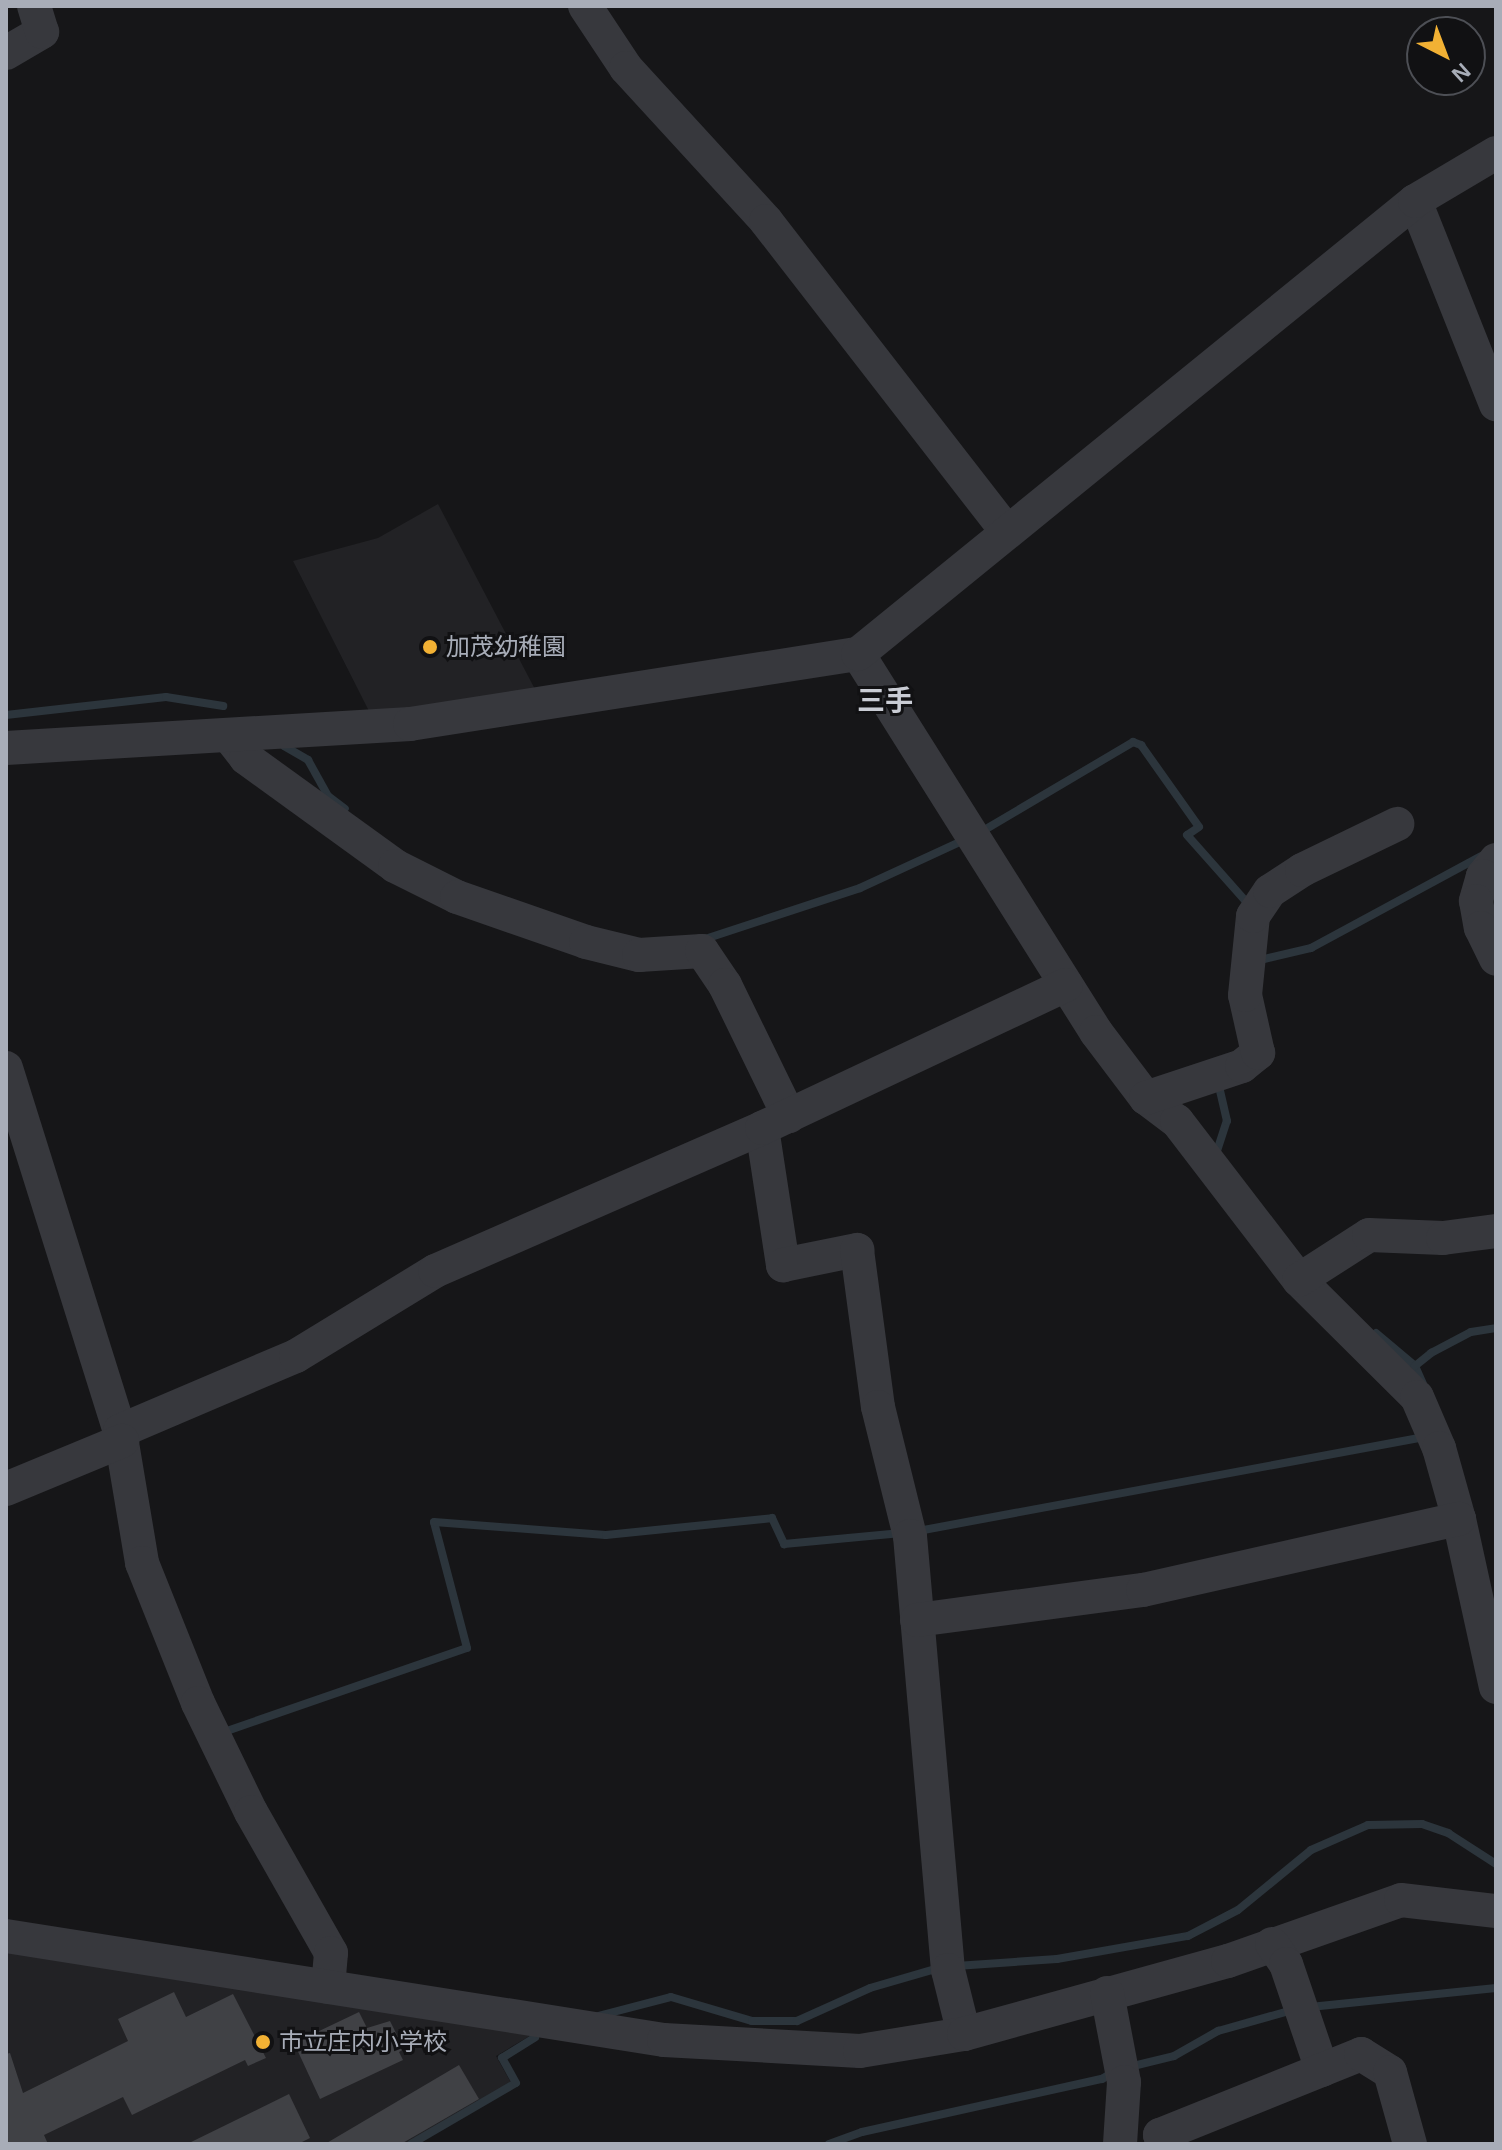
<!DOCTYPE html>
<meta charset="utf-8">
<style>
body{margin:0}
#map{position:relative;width:1502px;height:2150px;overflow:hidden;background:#161618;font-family:Helvetica,"Noto Sans JP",sans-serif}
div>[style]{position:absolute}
.built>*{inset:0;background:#222225}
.stream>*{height:8px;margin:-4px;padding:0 4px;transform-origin:4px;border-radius:4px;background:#2c353c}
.building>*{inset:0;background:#404145}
.minor>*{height:34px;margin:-17px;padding:0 17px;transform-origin:17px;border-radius:17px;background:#37383d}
.dots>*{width:22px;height:22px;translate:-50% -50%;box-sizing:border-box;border:4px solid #111113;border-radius:50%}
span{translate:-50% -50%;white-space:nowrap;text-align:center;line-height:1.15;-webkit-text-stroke:6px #111113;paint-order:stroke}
.poi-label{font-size:24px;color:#a8adb8}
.left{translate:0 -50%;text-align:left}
.quarter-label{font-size:28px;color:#c9ccd4;font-weight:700}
.frame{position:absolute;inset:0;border:8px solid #a8adb8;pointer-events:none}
.north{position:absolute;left:1406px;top:16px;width:80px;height:80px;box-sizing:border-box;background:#111113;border:2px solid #4d4f55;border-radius:50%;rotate:138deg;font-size:22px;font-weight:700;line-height:32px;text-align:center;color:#a8adb8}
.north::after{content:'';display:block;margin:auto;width:28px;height:36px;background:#f2b134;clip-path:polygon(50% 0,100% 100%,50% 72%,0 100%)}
</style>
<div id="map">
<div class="built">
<i style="clip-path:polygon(438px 504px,538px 695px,372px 717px,293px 561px,378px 538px)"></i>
<i style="clip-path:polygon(6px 1946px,543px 2028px,496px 2056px,514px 2088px,416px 2144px,6px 2144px)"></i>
</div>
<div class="stream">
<i style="left:6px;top:715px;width:161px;rotate:-6.4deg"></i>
<i style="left:166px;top:697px;width:58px;rotate:9deg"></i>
<i style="left:284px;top:746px;width:28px;rotate:30deg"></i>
<i style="left:308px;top:760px;width:41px;rotate:60.9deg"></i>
<i style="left:328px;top:796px;width:21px;rotate:37deg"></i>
<i style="left:986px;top:829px;width:171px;rotate:-30.6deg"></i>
<i style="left:1133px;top:742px;width:9px;rotate:21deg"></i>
<i style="left:1141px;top:745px;width:100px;rotate:54.7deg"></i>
<i style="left:1199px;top:827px;width:14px;rotate:146deg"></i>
<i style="left:1187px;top:835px;width:95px;rotate:48.4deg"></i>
<i style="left:705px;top:939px;width:163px;rotate:-18.2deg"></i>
<i style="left:860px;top:888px;width:115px;rotate:-24.8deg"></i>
<i style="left:1256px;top:961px;width:57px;rotate:-13.3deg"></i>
<i style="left:1311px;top:948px;width:193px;rotate:-28.4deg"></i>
<i style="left:1216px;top:1154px;width:35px;rotate:-72deg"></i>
<i style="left:1227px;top:1121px;width:39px;rotate:-103deg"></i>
<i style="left:1376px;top:1333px;width:51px;rotate:40.2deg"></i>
<i style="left:1423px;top:1384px;width:20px;rotate:-114deg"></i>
<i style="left:1415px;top:1366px;width:21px;rotate:-39deg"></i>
<i style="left:1431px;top:1353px;width:45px;rotate:-27.7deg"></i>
<i style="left:1471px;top:1332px;width:25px;rotate:-9deg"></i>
<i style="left:918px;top:1531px;width:515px;rotate:-10.52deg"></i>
<i style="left:221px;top:1733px;width:260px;rotate:-19.1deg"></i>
<i style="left:467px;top:1648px;width:130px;rotate:-104.7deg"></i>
<i style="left:434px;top:1522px;width:172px;rotate:4.3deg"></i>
<i style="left:606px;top:1535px;width:167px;rotate:-5.8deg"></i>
<i style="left:772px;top:1518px;width:29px;rotate:65deg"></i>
<i style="left:784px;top:1544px;width:118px;rotate:-5.4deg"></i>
<i style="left:956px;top:1966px;width:101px;rotate:-4deg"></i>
<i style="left:1057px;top:1959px;width:133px;rotate:-10deg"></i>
<i style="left:1188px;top:1936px;width:56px;rotate:-27.5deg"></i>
<i style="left:1238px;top:1910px;width:94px;rotate:-39.4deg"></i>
<i style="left:1311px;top:1850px;width:62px;rotate:-23.7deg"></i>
<i style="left:1368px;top:1825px;width:54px;rotate:-1.1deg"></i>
<i style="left:1422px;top:1824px;width:28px;rotate:19deg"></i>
<i style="left:1448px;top:1833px;width:57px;rotate:32.9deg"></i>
<i style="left:1310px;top:2007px;width:187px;rotate:-5.8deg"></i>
<i style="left:598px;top:2016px;width:75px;rotate:-14.6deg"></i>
<i style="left:671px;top:1997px;width:84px;rotate:16.5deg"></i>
<i style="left:752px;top:2021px;width:45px"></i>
<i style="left:797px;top:2021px;width:80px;rotate:-24.3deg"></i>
<i style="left:870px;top:1988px;width:72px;rotate:-16.2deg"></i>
<i style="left:1129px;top:2067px;width:46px;rotate:-13.7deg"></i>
<i style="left:1174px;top:2056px;width:51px;rotate:-29.6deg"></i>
<i style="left:1218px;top:2031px;width:77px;rotate:-15.8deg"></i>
<i style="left:411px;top:2144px;width:121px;rotate:-30.2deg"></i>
<i style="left:516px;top:2083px;width:29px;rotate:-119deg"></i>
<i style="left:502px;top:2058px;width:39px;rotate:-32deg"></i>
<i style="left:829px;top:2144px;width:35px;rotate:-20deg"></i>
<i style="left:862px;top:2132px;width:246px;rotate:-12.5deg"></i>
<i style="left:1102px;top:2079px;width:13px;rotate:-32deg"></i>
</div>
<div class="building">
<i style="clip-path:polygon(174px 1992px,186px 2017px,233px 1994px,266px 2058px,248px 2066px,245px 2060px,132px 2115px,123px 2097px,44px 2135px,48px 2144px,6px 2144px,6px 2054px,10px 2053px,23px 2093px,128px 2041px,118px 2019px)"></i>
<i style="clip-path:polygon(359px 2012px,367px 2028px,390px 2021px,404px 2049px,399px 2052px,403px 2060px,320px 2099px,294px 2043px)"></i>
<i style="clip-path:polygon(459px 2065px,479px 2099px,401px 2144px,325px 2144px)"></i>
<i style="clip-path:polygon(289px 2094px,310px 2138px,298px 2144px,187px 2144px)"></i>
</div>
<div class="minor">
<i style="left:585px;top:6px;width:74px;rotate:56.5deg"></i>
<i style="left:626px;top:68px;width:207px;rotate:47.5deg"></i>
<i style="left:766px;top:221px;width:391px;rotate:52.2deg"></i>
<i style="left:6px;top:53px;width:42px;rotate:-30.3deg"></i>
<i style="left:42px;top:32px;width:27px;rotate:-107deg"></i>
<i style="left:1415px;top:201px;width:219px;rotate:68.3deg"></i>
<i style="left:858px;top:654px;width:447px;rotate:57.8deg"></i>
<i style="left:1096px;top:1032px;width:83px;rotate:52.9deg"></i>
<i style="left:1146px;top:1098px;width:39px;rotate:37deg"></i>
<i style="left:1177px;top:1121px;width:200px;rotate:52.5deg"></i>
<i style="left:1299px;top:1280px;width:166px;rotate:44.8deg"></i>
<i style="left:1417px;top:1397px;width:56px;rotate:66.7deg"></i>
<i style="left:1439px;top:1448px;width:74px;rotate:74.3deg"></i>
<i style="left:1459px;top:1519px;width:172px;rotate:77.6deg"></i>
<i style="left:229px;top:736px;width:28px;rotate:52deg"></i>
<i style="left:246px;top:758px;width:184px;rotate:35.9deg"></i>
<i style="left:395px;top:866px;width:69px;rotate:26.6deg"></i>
<i style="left:457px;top:897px;width:137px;rotate:19.2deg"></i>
<i style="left:586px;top:942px;width:55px;rotate:13.8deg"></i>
<i style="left:639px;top:955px;width:63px;rotate:-3.6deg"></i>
<i style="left:702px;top:951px;width:41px;rotate:55.9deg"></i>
<i style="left:725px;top:985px;width:146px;rotate:64deg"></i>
<i style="left:6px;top:748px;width:405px;rotate:-3.4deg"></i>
<i style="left:410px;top:724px;width:453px;rotate:-8.9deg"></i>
<i style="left:858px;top:654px;width:718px;rotate:-39.12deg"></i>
<i style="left:1415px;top:201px;width:94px;rotate:-30.7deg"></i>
<i style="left:1496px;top:860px;width:21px;rotate:129deg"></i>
<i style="left:1483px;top:876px;width:26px;rotate:106deg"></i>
<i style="left:1476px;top:901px;width:27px;rotate:80deg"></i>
<i style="left:1481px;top:928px;width:34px;rotate:64deg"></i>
<i style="left:6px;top:1068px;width:380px;rotate:72.6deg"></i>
<i style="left:120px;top:1431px;width:134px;rotate:80.5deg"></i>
<i style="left:142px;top:1563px;width:151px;rotate:68.2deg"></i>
<i style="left:198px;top:1703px;width:121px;rotate:64.1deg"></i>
<i style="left:251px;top:1812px;width:162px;rotate:60.4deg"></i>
<i style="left:331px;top:1953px;width:34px;rotate:95deg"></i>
<i style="left:1146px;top:1098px;width:101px;rotate:-18.4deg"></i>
<i style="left:1242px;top:1066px;width:21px;rotate:-39deg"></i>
<i style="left:1258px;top:1053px;width:59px;rotate:-102.6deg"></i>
<i style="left:1245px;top:995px;width:79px;rotate:-84.2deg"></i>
<i style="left:1253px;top:916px;width:30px;rotate:-56deg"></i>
<i style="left:1270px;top:891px;width:38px;rotate:-33deg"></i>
<i style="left:1302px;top:870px;width:106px;rotate:-25.8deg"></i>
<i style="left:762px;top:1128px;width:139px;rotate:81.3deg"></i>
<i style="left:783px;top:1265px;width:76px;rotate:-11.5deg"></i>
<i style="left:857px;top:1250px;width:158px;rotate:82.4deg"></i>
<i style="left:878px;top:1407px;width:133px;rotate:76.1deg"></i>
<i style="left:910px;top:1536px;width:436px;rotate:85deg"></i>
<i style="left:948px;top:1970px;width:66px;rotate:76deg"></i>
<i style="left:1299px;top:1280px;width:83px;rotate:-32.7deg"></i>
<i style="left:1369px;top:1235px;width:74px;rotate:2.3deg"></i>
<i style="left:1443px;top:1238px;width:53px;rotate:-7.5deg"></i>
<i style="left:120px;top:1431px;width:191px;rotate:-23.1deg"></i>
<i style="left:296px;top:1356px;width:163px;rotate:-31.4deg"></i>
<i style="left:435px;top:1271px;width:357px;rotate:-23.6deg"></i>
<i style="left:762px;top:1128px;width:336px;rotate:-25.2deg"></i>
<i style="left:6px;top:1489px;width:126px;rotate:-22.5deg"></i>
<i style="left:917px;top:1620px;width:228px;rotate:-7.6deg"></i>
<i style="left:1143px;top:1590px;width:324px;rotate:-12.7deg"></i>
<i style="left:6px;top:1936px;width:666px;rotate:8.98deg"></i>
<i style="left:664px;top:2040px;width:196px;rotate:3.2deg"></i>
<i style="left:860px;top:2051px;width:105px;rotate:-9.3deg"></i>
<i style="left:964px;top:2034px;width:274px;rotate:-15.5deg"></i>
<i style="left:1228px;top:1961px;width:183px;rotate:-19.4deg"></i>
<i style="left:1401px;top:1900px;width:96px;rotate:6.6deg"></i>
<i style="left:1272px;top:1944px;width:24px;rotate:55deg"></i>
<i style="left:1286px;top:1964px;width:112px;rotate:71.2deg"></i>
<i style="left:1107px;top:1993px;width:91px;rotate:79.2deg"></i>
<i style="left:1124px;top:2082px;width:62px;rotate:93.7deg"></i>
<i style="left:1164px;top:2144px;width:10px;rotate:-114deg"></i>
<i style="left:1160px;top:2135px;width:217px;rotate:-21.9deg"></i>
<i style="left:1361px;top:2054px;width:34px;rotate:32deg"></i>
<i style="left:1390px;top:2072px;width:75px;rotate:74.5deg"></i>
</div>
<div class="dots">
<i style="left:430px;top:647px;background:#f2b134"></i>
<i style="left:263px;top:2042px;background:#f2b134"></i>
</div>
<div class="poi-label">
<span class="left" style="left:446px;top:647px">加茂幼稚園</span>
<span class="left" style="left:279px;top:2042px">市立庄内小学校</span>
</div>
<div class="quarter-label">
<span style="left:885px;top:701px">三手</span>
</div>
<div class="frame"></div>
<div class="north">N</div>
</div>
